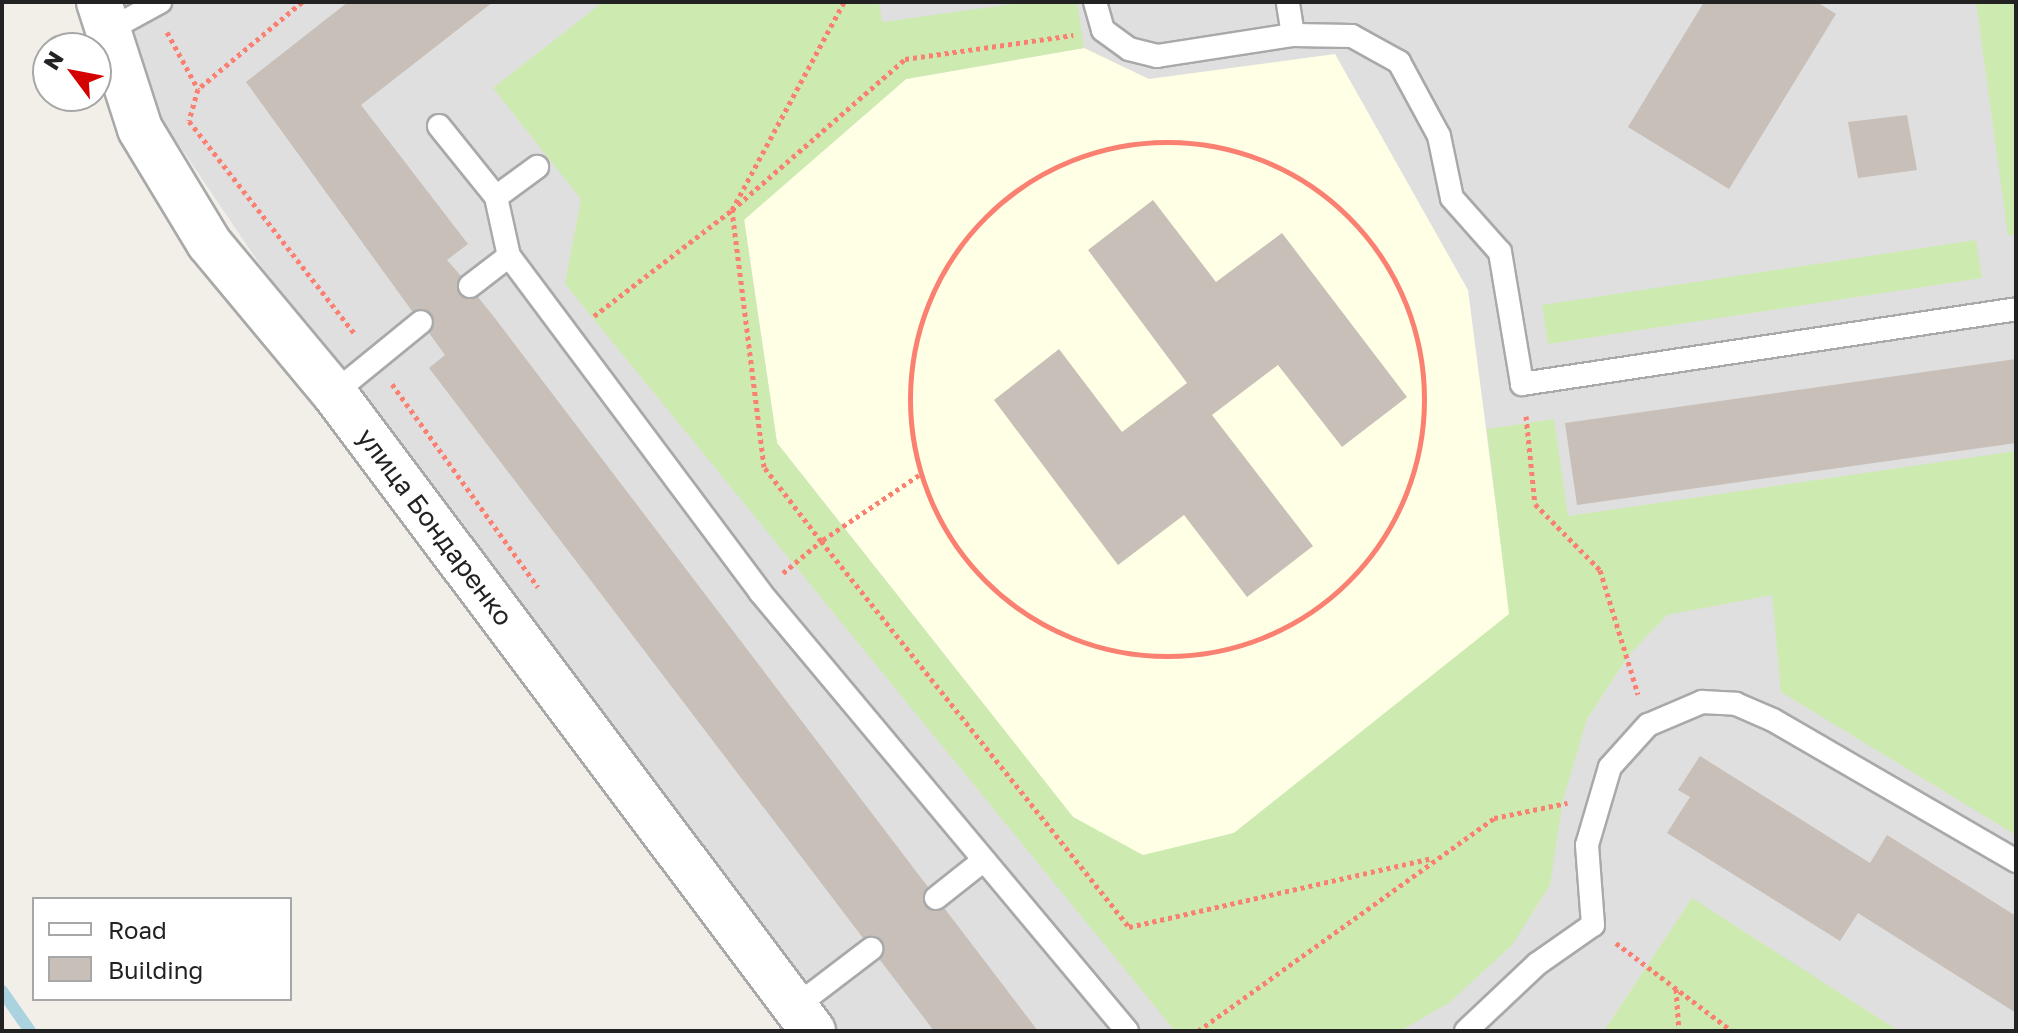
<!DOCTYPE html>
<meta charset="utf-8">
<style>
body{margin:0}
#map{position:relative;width:2018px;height:1033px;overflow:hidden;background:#f2efe9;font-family:"Golos Text",sans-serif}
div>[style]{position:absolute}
.residential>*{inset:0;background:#e0dfdf}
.education>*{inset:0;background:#ffffe5}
.grass>*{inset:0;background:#cdebb0}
.stream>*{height:12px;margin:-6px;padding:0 6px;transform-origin:6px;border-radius:6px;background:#aad3df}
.building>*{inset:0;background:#c7bfb8}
.path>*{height:5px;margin-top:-2.5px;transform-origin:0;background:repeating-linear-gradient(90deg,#fa8072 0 4px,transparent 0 8px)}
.path>.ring{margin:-2.5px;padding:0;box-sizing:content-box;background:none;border:5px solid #fa8072;border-radius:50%}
.roads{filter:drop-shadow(2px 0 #a9a9a9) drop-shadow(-2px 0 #a9a9a9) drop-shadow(0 2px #a9a9a9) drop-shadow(0 -2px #a9a9a9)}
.lane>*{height:22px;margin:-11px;padding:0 11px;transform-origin:11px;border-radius:11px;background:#fff}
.street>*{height:44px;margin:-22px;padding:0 22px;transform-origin:22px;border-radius:22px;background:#fff}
span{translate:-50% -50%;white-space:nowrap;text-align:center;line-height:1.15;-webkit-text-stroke:7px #fff;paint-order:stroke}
.street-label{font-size:26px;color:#222}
.frame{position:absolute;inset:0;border:4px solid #222;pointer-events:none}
.legend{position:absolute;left:32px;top:897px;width:260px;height:104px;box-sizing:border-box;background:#fff;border:2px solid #a7a7a7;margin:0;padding:10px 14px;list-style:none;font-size:24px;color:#222}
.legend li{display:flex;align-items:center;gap:16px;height:40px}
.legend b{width:40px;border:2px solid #a7a7a7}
.north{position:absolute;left:32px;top:32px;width:80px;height:80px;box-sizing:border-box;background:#fff;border:2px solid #a7a7a7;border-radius:50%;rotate:302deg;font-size:22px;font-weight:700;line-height:32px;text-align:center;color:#222}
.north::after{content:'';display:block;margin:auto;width:28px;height:36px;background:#d40000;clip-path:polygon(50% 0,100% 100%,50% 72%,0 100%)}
</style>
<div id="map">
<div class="residential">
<i style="clip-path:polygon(125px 2px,2016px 2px,2016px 1031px,835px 1031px,290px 309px,146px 96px)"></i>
</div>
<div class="education">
<i style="clip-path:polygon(1084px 48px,1149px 79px,1335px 54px,1468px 290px,1510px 614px,1234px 833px,1143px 856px,1073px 817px,777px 443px,744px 219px,906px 79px)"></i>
</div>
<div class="grass">
<i style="clip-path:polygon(603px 2px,879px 2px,882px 22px,1028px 2px,1077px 2px,1084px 48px,906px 79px,744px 220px,777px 443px,1073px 817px,1143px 855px,1234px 833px,1509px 614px,1487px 429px,1554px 419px,1568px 516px,2016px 451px,2016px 835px,1781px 692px,1772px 595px,1667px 615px,1629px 655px,1587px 719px,1563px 800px,1550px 885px,1512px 945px,1449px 1003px,1400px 1031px,1175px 1031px,565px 284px,581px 199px,493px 88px)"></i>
<i style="clip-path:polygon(1976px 2px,2016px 2px,2016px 234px,2008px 236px)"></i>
<i style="clip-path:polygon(1976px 240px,1982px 278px,1548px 344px,1542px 305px)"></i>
<i style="clip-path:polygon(1692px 898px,1899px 1031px,1604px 1031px)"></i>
</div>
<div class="stream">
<i style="left:2px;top:991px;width:49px;rotate:55deg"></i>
</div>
<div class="building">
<i style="clip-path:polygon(348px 2px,493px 2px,361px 105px,468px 244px,447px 260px,461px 276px,459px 294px,478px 297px,494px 317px,928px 887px,925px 906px,945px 909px,1038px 1031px,934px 1031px,880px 960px,883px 941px,863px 938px,429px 368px,445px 355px,429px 333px,432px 314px,412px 311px,246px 82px)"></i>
<i style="clip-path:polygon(1704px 2px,1817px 2px,1836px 14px,1729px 189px,1628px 127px)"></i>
<i style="clip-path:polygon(1907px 115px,1917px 170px,1858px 178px,1848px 122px)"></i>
<i style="clip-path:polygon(1153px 200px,1216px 282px,1282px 233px,1407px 397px,1342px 447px,1278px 365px,1212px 415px,1313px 546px,1247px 597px,1184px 515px,1118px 565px,994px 400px,1059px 349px,1122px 432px,1187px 383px,1088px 250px)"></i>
<i style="clip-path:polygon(2016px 359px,2016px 443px,1577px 505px,1565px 423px)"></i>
<i style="clip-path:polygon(1700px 756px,1870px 863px,1887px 835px,2016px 916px,2016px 1013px,1858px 913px,1840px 941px,1667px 833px,1690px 797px,1678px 790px)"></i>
</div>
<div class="path">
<i style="left:302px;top:2px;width:136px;rotate:140.1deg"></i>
<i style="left:198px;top:89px;width:33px;rotate:106deg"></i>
<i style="left:189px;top:121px;width:270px;rotate:52.1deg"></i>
<i style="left:167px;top:32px;width:65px;rotate:61.5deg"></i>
<i class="ring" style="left:910px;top:142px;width:509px;height:509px"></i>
<i style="left:594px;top:316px;width:174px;rotate:-37.5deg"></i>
<i style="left:732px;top:210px;width:230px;rotate:-41.1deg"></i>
<i style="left:905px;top:59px;width:170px;rotate:-8.1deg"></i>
<i style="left:392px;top:384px;width:250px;rotate:54.3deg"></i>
<i style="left:1526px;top:416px;width:88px;rotate:84.2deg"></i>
<i style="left:1535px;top:504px;width:93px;rotate:45.4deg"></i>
<i style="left:1600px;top:570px;width:130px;rotate:73deg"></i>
<i style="left:919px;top:475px;width:118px;rotate:146deg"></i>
<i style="left:821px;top:541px;width:494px;rotate:51.4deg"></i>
<i style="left:1129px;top:927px;width:308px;rotate:-12.8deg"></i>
<i style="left:783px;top:573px;width:50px;rotate:-40.1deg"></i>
<i style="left:821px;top:541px;width:93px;rotate:-127.6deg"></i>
<i style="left:764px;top:467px;width:259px;rotate:-97.1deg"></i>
<i style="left:732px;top:210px;width:236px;rotate:-61.7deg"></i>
<i style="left:1616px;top:943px;width:146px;rotate:37.2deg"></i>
<i style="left:1676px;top:989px;width:42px;rotate:85.9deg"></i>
<i style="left:1198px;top:1031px;width:365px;rotate:-35.7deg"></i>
<i style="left:1494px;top:818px;width:75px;rotate:-11.6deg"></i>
</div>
<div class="roads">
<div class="lane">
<i style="left:1095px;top:2px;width:29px;rotate:74deg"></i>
<i style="left:1103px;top:30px;width:32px;rotate:36deg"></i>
<i style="left:1129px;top:49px;width:29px;rotate:14deg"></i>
<i style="left:1157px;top:56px;width:138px;rotate:-8.8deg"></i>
<i style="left:1293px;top:35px;width:33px;rotate:-99deg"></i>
<i style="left:105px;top:32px;width:63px;rotate:-28.6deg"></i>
<i style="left:1293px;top:35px;width:59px;rotate:1deg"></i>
<i style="left:1352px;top:36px;width:54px;rotate:29deg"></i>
<i style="left:1399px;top:62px;width:84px;rotate:61.6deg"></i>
<i style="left:1439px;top:136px;width:63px;rotate:78.2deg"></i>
<i style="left:1452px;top:198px;width:72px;rotate:48.4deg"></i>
<i style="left:1500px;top:252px;width:134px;rotate:80.5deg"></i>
<i style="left:1522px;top:384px;width:500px;rotate:-8.6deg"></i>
<i style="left:439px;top:126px;width:91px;rotate:51.2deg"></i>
<i style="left:496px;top:197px;width:60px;rotate:77.6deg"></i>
<i style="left:496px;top:197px;width:51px;rotate:-36.2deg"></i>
<i style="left:470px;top:286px;width:49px;rotate:-37.6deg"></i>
<i style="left:509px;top:256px;width:419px;rotate:53.2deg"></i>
<i style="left:760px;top:592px;width:572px;rotate:50.1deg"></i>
<i style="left:334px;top:393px;width:112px;rotate:-39.2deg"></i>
<i style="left:936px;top:898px;width:61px;rotate:-38.4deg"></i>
<i style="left:795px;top:1007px;width:96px;rotate:-37.3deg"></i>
<i style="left:1466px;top:1031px;width:98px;rotate:-43.3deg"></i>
<i style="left:1537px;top:964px;width:68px;rotate:-34.9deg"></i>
<i style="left:1593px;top:925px;width:80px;rotate:-94.3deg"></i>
<i style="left:1587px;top:845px;width:81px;rotate:-73.6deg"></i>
<i style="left:1610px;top:767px;width:57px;rotate:-47.9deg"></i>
<i style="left:1648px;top:725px;width:59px;rotate:-23.1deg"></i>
<i style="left:1702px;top:702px;width:34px;rotate:3deg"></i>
<i style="left:1736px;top:704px;width:40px;rotate:23.4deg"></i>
<i style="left:1773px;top:720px;width:281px;rotate:30.1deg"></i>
</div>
<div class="street">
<i style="left:99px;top:2px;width:133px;rotate:72.1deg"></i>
<i style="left:140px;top:129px;width:133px;rotate:58.8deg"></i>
<i style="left:209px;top:243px;width:195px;rotate:50.2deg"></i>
<i style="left:334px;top:393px;width:798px;rotate:53.1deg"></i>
</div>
</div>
<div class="street-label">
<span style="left:435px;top:527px;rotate:53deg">улица Бондаренко</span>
</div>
<div class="frame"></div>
<ul class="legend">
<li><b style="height:10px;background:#fff"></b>Road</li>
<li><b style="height:22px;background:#c7bfb8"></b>Building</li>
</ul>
<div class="north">N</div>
</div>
